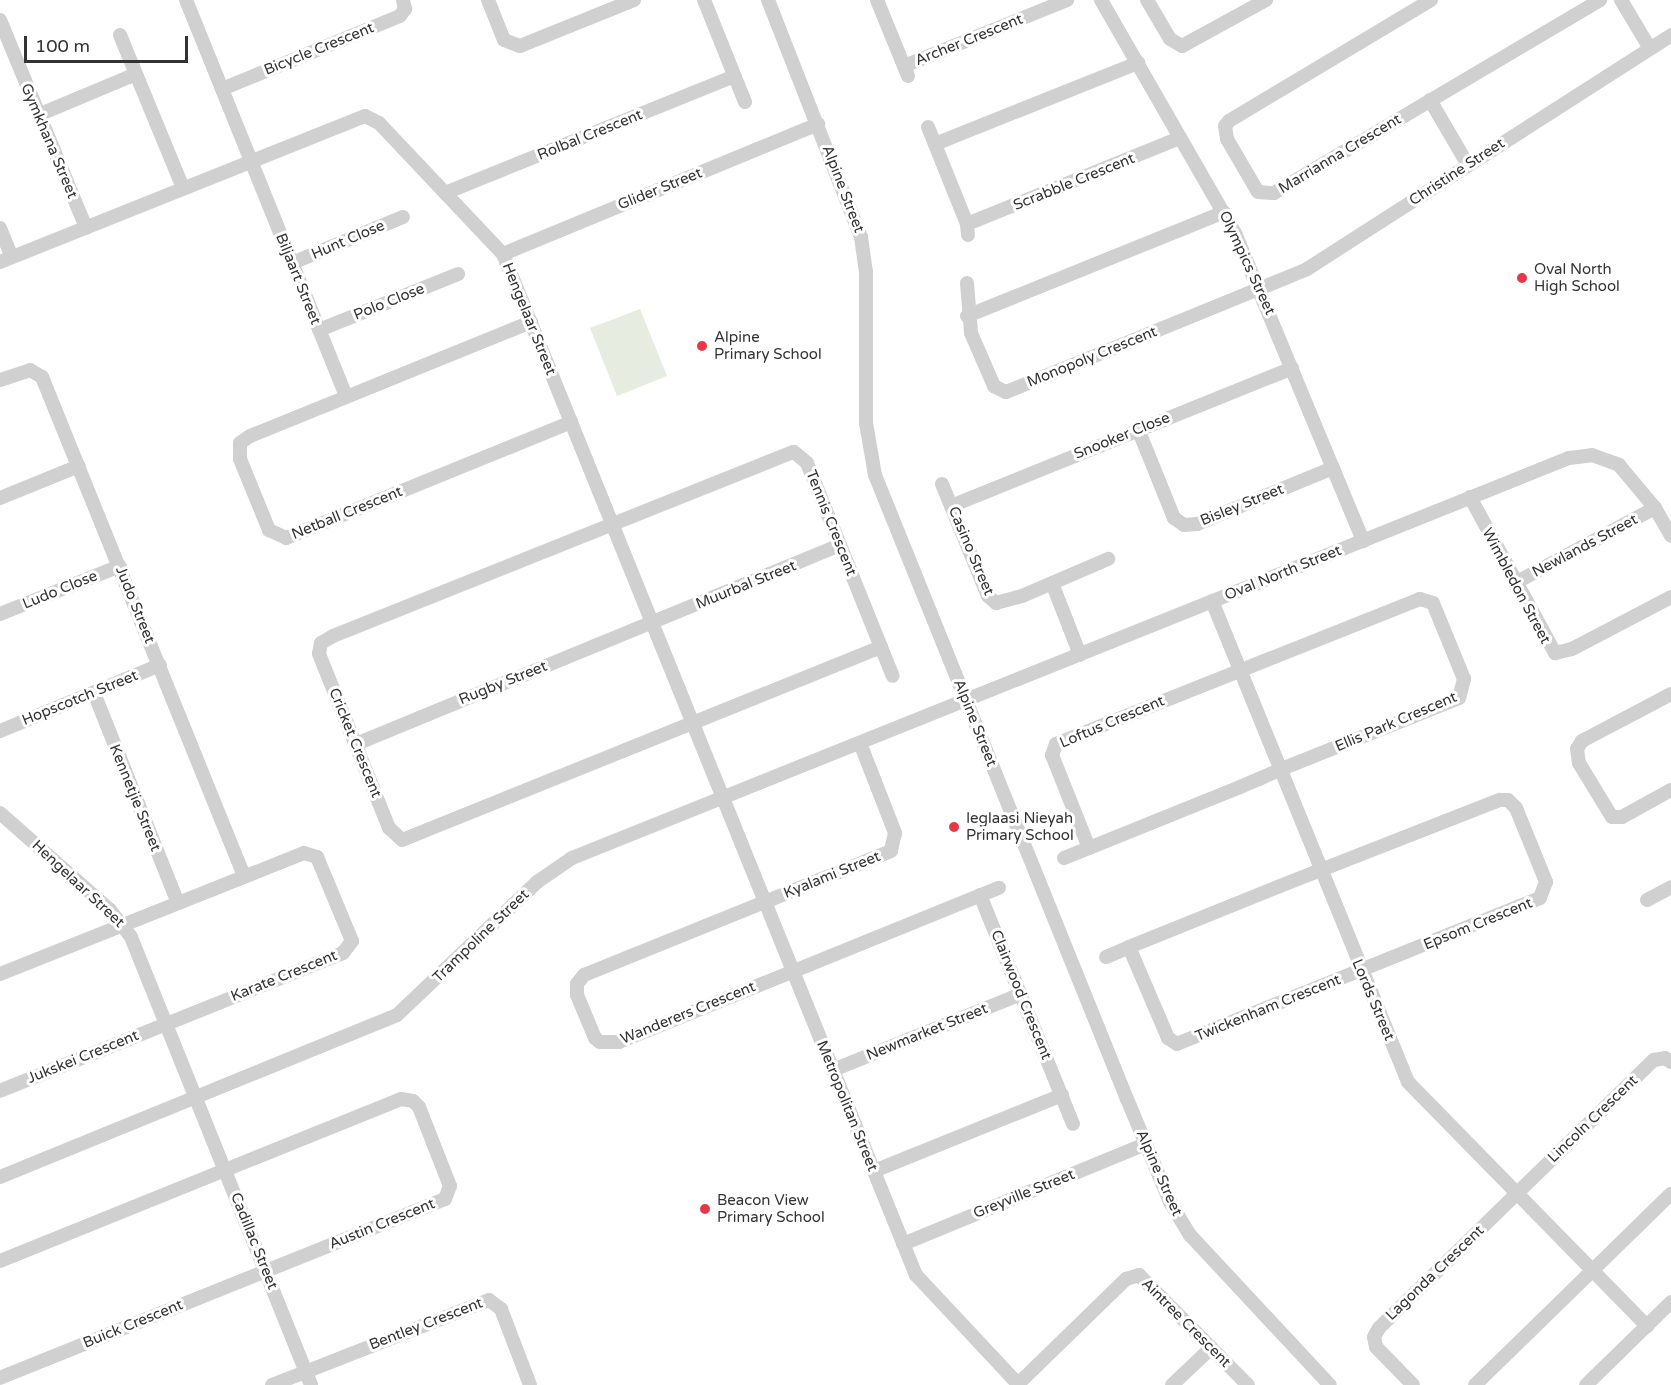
<!DOCTYPE html>
<style>
body{margin:0}
#map{position:relative;width:1671px;height:1385px;overflow:hidden;background:#fff;font-family:"Varela Round",sans-serif}
div>[style]{position:absolute}
.green>*{inset:0;background:#e6ecdf}
.minor>*{height:14px;margin:-7px;padding:0 7px;transform-origin:7px;border-radius:7px;background:#d0d0d0}
.dots>*{width:16px;height:16px;translate:-50% -50%;box-sizing:border-box;border:3px solid #fff;border-radius:50%}
span{translate:-50% -50%;white-space:nowrap;text-align:center;line-height:1.15;-webkit-text-stroke:6px #fff;paint-order:stroke}
.street-label{font-size:15px;color:#333}
.poi-label{font-size:15px;color:#333}
.left{translate:0 -50%;text-align:left}
.scale{position:absolute;left:24px;top:36px;width:164px;height:27px;box-sizing:border-box;border:3px solid #333;border-top:0;padding-left:8px;font-size:18px;line-height:21px;white-space:nowrap;color:#333;-webkit-text-stroke:4px #fff;paint-order:stroke}
</style>
<div id="map">
<div class="green">
<i style="clip-path:polygon(640px 309px,667px 376px,617px 396px,590px 328px)"></i>
</div>
<div class="minor">
<i style="left:186px;top:0;width:428px;rotate:68deg"></i>
<i style="left:488px;top:0;width:43px;rotate:68.2deg"></i>
<i style="left:504px;top:40px;width:17px;rotate:21deg"></i>
<i style="left:520px;top:46px;width:123px;rotate:-22deg"></i>
<i style="left:704px;top:0;width:110px;rotate:68.1deg"></i>
<i style="left:768px;top:0;width:255px;rotate:68.6deg"></i>
<i style="left:861px;top:237px;width:34px;rotate:82deg"></i>
<i style="left:866px;top:271px;width:152px;rotate:90deg"></i>
<i style="left:866px;top:423px;width:53px;rotate:80.2deg"></i>
<i style="left:875px;top:475px;width:673px;rotate:68.01deg"></i>
<i style="left:1127px;top:1099px;width:112px;rotate:67.3deg"></i>
<i style="left:1170px;top:1202px;width:39px;rotate:59deg"></i>
<i style="left:1190px;top:1235px;width:205px;rotate:47deg"></i>
<i style="left:877px;top:0;width:82px;rotate:67.8deg"></i>
<i style="left:1101px;top:0;width:269px;rotate:60.1deg"></i>
<i style="left:1235px;top:233px;width:334px;rotate:67.4deg"></i>
<i style="left:1147px;top:0;width:45px;rotate:59.5deg"></i>
<i style="left:1170px;top:39px;width:14px;rotate:30deg"></i>
<i style="left:1182px;top:46px;width:96px;rotate:-28.7deg"></i>
<i style="left:1431px;top:0;width:235px;rotate:149.1deg"></i>
<i style="left:1229px;top:121px;width:6px;rotate:129deg"></i>
<i style="left:1225px;top:126px;width:13px;rotate:81deg"></i>
<i style="left:1227px;top:139px;width:61px;rotate:59.7deg"></i>
<i style="left:1258px;top:192px;width:16px;rotate:4deg"></i>
<i style="left:1274px;top:193px;width:379px;rotate:-30.6deg"></i>
<i style="left:1621px;top:0;width:55px;rotate:59.2deg"></i>
<i style="left:0;top:20px;width:225px;rotate:67.5deg"></i>
<i style="left:120px;top:35px;width:165px;rotate:67.6deg"></i>
<i style="left:904px;top:66px;width:176px;rotate:-22deg"></i>
<i style="left:222px;top:89px;width:192px;rotate:-22.3deg"></i>
<i style="left:400px;top:16px;width:9px;rotate:-54deg"></i>
<i style="left:405px;top:9px;width:9px;rotate:-103deg"></i>
<i style="left:1430px;top:100px;width:75px;rotate:59.7deg"></i>
<i style="left:38px;top:115px;width:106px;rotate:-22.7deg"></i>
<i style="left:928px;top:127px;width:105px;rotate:68.1deg"></i>
<i style="left:967px;top:224px;width:11px;rotate:85deg"></i>
<i style="left:935px;top:144px;width:219px;rotate:-21.8deg"></i>
<i style="left:445px;top:193px;width:312px;rotate:-22deg"></i>
<i style="left:967px;top:224px;width:230px;rotate:-22deg"></i>
<i style="left:0;top:228px;width:31px;rotate:68deg"></i>
<i style="left:503px;top:254px;width:341px;rotate:-22.4deg"></i>
<i style="left:0;top:262px;width:393px;rotate:-21.8deg"></i>
<i style="left:365px;top:116px;width:16px;rotate:27deg"></i>
<i style="left:379px;top:123px;width:180px;rotate:46.6deg"></i>
<i style="left:503px;top:254px;width:1101px;rotate:67.98deg"></i>
<i style="left:916px;top:1275px;width:151px;rotate:46.9deg"></i>
<i style="left:292px;top:263px;width:120px;rotate:-22.5deg"></i>
<i style="left:967px;top:283px;width:50px;rotate:85.4deg"></i>
<i style="left:971px;top:333px;width:58px;rotate:66.5deg"></i>
<i style="left:994px;top:386px;width:13px;rotate:27deg"></i>
<i style="left:1006px;top:392px;width:11px;rotate:-22deg"></i>
<i style="left:1016px;top:388px;width:314px;rotate:-22.2deg"></i>
<i style="left:1307px;top:269px;width:433px;rotate:-32.7deg"></i>
<i style="left:967px;top:316px;width:277px;rotate:-22deg"></i>
<i style="left:531px;top:322px;width:303px;rotate:157.9deg"></i>
<i style="left:250px;top:436px;width:12px;rotate:145deg"></i>
<i style="left:240px;top:443px;width:16px;rotate:90deg"></i>
<i style="left:240px;top:459px;width:77px;rotate:67.8deg"></i>
<i style="left:269px;top:530px;width:19px;rotate:25deg"></i>
<i style="left:286px;top:538px;width:308px;rotate:-22.1deg"></i>
<i style="left:319px;top:330px;width:150px;rotate:-21.9deg"></i>
<i style="left:0;top:380px;width:32px;rotate:-18deg"></i>
<i style="left:30px;top:370px;width:14px;rotate:30deg"></i>
<i style="left:42px;top:377px;width:538px;rotate:67.96deg"></i>
<i style="left:1138px;top:429px;width:96px;rotate:68deg"></i>
<i style="left:1174px;top:518px;width:12px;rotate:35deg"></i>
<i style="left:1184px;top:525px;width:13px;rotate:-4deg"></i>
<i style="left:1197px;top:524px;width:147px;rotate:-22.4deg"></i>
<i style="left:942px;top:484px;width:121px;rotate:67.7deg"></i>
<i style="left:988px;top:596px;width:11px;rotate:41deg"></i>
<i style="left:996px;top:603px;width:27px;rotate:-15deg"></i>
<i style="left:1022px;top:596px;width:94px;rotate:-23.3deg"></i>
<i style="left:1470px;top:497px;width:178px;rotate:61.4deg"></i>
<i style="left:1555px;top:653px;width:17px;rotate:-13deg"></i>
<i style="left:1572px;top:649px;width:112px;rotate:-27.7deg"></i>
<i style="left:0;top:498px;width:85px;rotate:-22.1deg"></i>
<i style="left:951px;top:506px;width:368px;rotate:-22deg"></i>
<i style="left:1052px;top:583px;width:77px;rotate:68.7deg"></i>
<i style="left:1515px;top:583px;width:159px;rotate:-28.2deg"></i>
<i style="left:1212px;top:601px;width:519px;rotate:67.83deg"></i>
<i style="left:1408px;top:1082px;width:342px;rotate:45.6deg"></i>
<i style="left:0;top:614px;width:129px;rotate:-21.8deg"></i>
<i style="left:881px;top:647px;width:516px;rotate:158.05deg"></i>
<i style="left:402px;top:840px;width:18px;rotate:-137deg"></i>
<i style="left:389px;top:828px;width:188px;rotate:-111.9deg"></i>
<i style="left:319px;top:654px;width:11px;rotate:-80deg"></i>
<i style="left:321px;top:643px;width:14px;rotate:-30deg"></i>
<i style="left:333px;top:636px;width:496px;rotate:-21.8deg"></i>
<i style="left:794px;top:452px;width:17px;rotate:40deg"></i>
<i style="left:807px;top:463px;width:198px;rotate:68.1deg"></i>
<i style="left:881px;top:647px;width:31px;rotate:68deg"></i>
<i style="left:94px;top:693px;width:226px;rotate:68.2deg"></i>
<i style="left:1671px;top:694px;width:101px;rotate:152.2deg"></i>
<i style="left:1582px;top:741px;width:9px;rotate:122deg"></i>
<i style="left:1577px;top:749px;width:14px;rotate:82deg"></i>
<i style="left:1579px;top:763px;width:63px;rotate:58.6deg"></i>
<i style="left:1612px;top:817px;width:10px"></i>
<i style="left:1622px;top:817px;width:56px;rotate:-28.9deg"></i>
<i style="left:0;top:731px;width:173px;rotate:-22.4deg"></i>
<i style="left:860px;top:743px;width:97px;rotate:68.7deg"></i>
<i style="left:895px;top:833px;width:18px;rotate:103deg"></i>
<i style="left:891px;top:851px;width:331px;rotate:158deg"></i>
<i style="left:584px;top:975px;width:11px;rotate:128deg"></i>
<i style="left:577px;top:984px;width:11px;rotate:90deg"></i>
<i style="left:577px;top:995px;width:47px;rotate:67.3deg"></i>
<i style="left:595px;top:1038px;width:6px;rotate:39deg"></i>
<i style="left:600px;top:1042px;width:19px"></i>
<i style="left:619px;top:1042px;width:410px;rotate:-22.1deg"></i>
<i style="left:356px;top:744px;width:523px;rotate:-22.35deg"></i>
<i style="left:0;top:813px;width:147px;rotate:41.4deg"></i>
<i style="left:110px;top:910px;width:34px;rotate:52deg"></i>
<i style="left:131px;top:937px;width:483px;rotate:68.1deg"></i>
<i style="left:1064px;top:858px;width:27px;rotate:-22deg"></i>
<i style="left:1089px;top:848px;width:163px;rotate:-22deg"></i>
<i style="left:1240px;top:787px;width:21px;rotate:-23deg"></i>
<i style="left:1259px;top:779px;width:22px;rotate:-24deg"></i>
<i style="left:1279px;top:770px;width:194px;rotate:-21.8deg"></i>
<i style="left:1459px;top:698px;width:20px;rotate:-75deg"></i>
<i style="left:1464px;top:679px;width:82px;rotate:-112.2deg"></i>
<i style="left:1433px;top:603px;width:14px;rotate:-163deg"></i>
<i style="left:1420px;top:599px;width:392px;rotate:158.3deg"></i>
<i style="left:1056px;top:744px;width:12px;rotate:110deg"></i>
<i style="left:1052px;top:755px;width:100px;rotate:68.3deg"></i>
<i style="left:980px;top:895px;width:247px;rotate:67.9deg"></i>
<i style="left:1647px;top:900px;width:27px;rotate:-28deg"></i>
<i style="left:1106px;top:957px;width:25px;rotate:-23deg"></i>
<i style="left:1129px;top:947px;width:163px;rotate:-22deg"></i>
<i style="left:1280px;top:886px;width:236px;rotate:-21.4deg"></i>
<i style="left:1500px;top:800px;width:8px"></i>
<i style="left:1508px;top:800px;width:11px;rotate:45deg"></i>
<i style="left:1516px;top:808px;width:80px;rotate:67.9deg"></i>
<i style="left:1546px;top:882px;width:17px;rotate:111deg"></i>
<i style="left:1540px;top:898px;width:391px;rotate:158.1deg"></i>
<i style="left:1177px;top:1044px;width:11px;rotate:-146deg"></i>
<i style="left:1168px;top:1038px;width:99px;rotate:-113.2deg"></i>
<i style="left:0;top:974px;width:327px;rotate:-21.7deg"></i>
<i style="left:304px;top:853px;width:14px;rotate:17deg"></i>
<i style="left:317px;top:857px;width:91px;rotate:67.4deg"></i>
<i style="left:352px;top:941px;width:15px;rotate:127deg"></i>
<i style="left:343px;top:953px;width:370px;rotate:158.1deg"></i>
<i style="left:833px;top:1070px;width:203px;rotate:-22deg"></i>
<i style="left:874px;top:1171px;width:203px;rotate:-22deg"></i>
<i style="left:0;top:1177px;width:429px;rotate:-22.2deg"></i>
<i style="left:397px;top:1015px;width:193px;rotate:-43.5deg"></i>
<i style="left:537px;top:882px;width:42px;rotate:-34.4deg"></i>
<i style="left:572px;top:858px;width:1074px;rotate:-21.86deg"></i>
<i style="left:1569px;top:458px;width:23px;rotate:-7deg"></i>
<i style="left:1592px;top:455px;width:29px;rotate:20deg"></i>
<i style="left:1619px;top:465px;width:56px;rotate:50.1deg"></i>
<i style="left:1655px;top:508px;width:32px;rotate:60deg"></i>
<i style="left:903px;top:1244px;width:263px;rotate:-22.4deg"></i>
<i style="left:0;top:1261px;width:432px;rotate:-22deg"></i>
<i style="left:401px;top:1099px;width:12px;rotate:9deg"></i>
<i style="left:413px;top:1101px;width:8px;rotate:45deg"></i>
<i style="left:419px;top:1107px;width:85px;rotate:68.6deg"></i>
<i style="left:450px;top:1186px;width:14px;rotate:111deg"></i>
<i style="left:445px;top:1199px;width:480px;rotate:158.1deg"></i>
<i style="left:1018px;top:1384px;width:151px;rotate:-44.2deg"></i>
<i style="left:1126px;top:1279px;width:14px;rotate:-17deg"></i>
<i style="left:1139px;top:1275px;width:155px;rotate:45.3deg"></i>
<i style="left:272px;top:1385px;width:233px;rotate:-21.4deg"></i>
<i style="left:489px;top:1300px;width:15px;rotate:37deg"></i>
<i style="left:501px;top:1309px;width:81px;rotate:69.1deg"></i>
<i style="left:1172px;top:1385px;width:54px;rotate:-43.5deg"></i>
<i style="left:1413px;top:1385px;width:53px;rotate:-134.2deg"></i>
<i style="left:1376px;top:1347px;width:10px;rotate:-101deg"></i>
<i style="left:1374px;top:1337px;width:10px;rotate:-61deg"></i>
<i style="left:1379px;top:1328px;width:384px;rotate:-44.3deg"></i>
<i style="left:1654px;top:1060px;width:11px;rotate:-10deg"></i>
<i style="left:1665px;top:1058px;width:7px;rotate:34deg"></i>
<i style="left:1475px;top:1385px;width:274px;rotate:-44.3deg"></i>
<i style="left:1586px;top:1385px;width:119px;rotate:-44.3deg"></i>
</div>
<div class="dots">
<i style="left:1522px;top:278px;background:#e63946"></i>
<i style="left:702px;top:346px;background:#e63946"></i>
<i style="left:954px;top:827px;background:#e63946"></i>
<i style="left:705px;top:1209px;background:#e63946"></i>
</div>
<div class="street-label">
<span style="left:969px;top:40px;rotate:-22deg">Archer Crescent</span>
<span style="left:319px;top:49px;rotate:-22deg">Bicycle Crescent</span>
<span style="left:590px;top:135px;rotate:-22deg">Rolbal Crescent</span>
<span style="left:49px;top:141px;rotate:67deg">Gymkhana Street</span>
<span style="left:1340px;top:154px;rotate:-31deg">Marrianna Crescent</span>
<span style="left:1457px;top:172px;rotate:-33deg">Christine Street</span>
<span style="left:1074px;top:182px;rotate:-22deg">Scrabble Crescent</span>
<span style="left:660px;top:189px;rotate:-22deg">Glider Street</span>
<span style="left:843px;top:189px;rotate:69deg">Alpine Street</span>
<span style="left:348px;top:240px;rotate:-23deg">Hunt Close</span>
<span style="left:1247px;top:263px;rotate:65deg">Olympics Street</span>
<span style="left:298px;top:279px;rotate:68deg">Biljaart Street</span>
<span style="left:389px;top:302px;rotate:-22deg">Polo Close</span>
<span style="left:529px;top:319px;rotate:68deg">Hengelaar Street</span>
<span style="left:1092px;top:357px;rotate:-22deg">Monopoly Crescent</span>
<span style="left:1122px;top:436px;rotate:-22deg">Snooker Close</span>
<span style="left:1242px;top:505px;rotate:-22deg">Bisley Street</span>
<span style="left:347px;top:513px;rotate:-22deg">Netball Crescent</span>
<span style="left:831px;top:523px;rotate:68deg">Tennis Crescent</span>
<span style="left:1585px;top:546px;rotate:-28deg">Newlands Street</span>
<span style="left:971px;top:551px;rotate:67deg">Casino Street</span>
<span style="left:1283px;top:573px;rotate:-22deg">Oval North Street</span>
<span style="left:746px;top:585px;rotate:-22deg">Muurbal Street</span>
<span style="left:1516px;top:586px;rotate:62deg">Wimbledon Street</span>
<span style="left:60px;top:590px;rotate:-22deg">Ludo Close</span>
<span style="left:135px;top:605px;rotate:68deg">Judo Street</span>
<span style="left:503px;top:683px;rotate:-22deg">Rugby Street</span>
<span style="left:80px;top:698px;rotate:-22deg">Hopscotch Street</span>
<span style="left:1112px;top:722px;rotate:-23deg">Loftus Crescent</span>
<span style="left:1396px;top:722px;rotate:-23deg">Ellis Park Crescent</span>
<span style="left:975px;top:723px;rotate:68deg">Alpine Street</span>
<span style="left:355px;top:743px;rotate:68deg">Cricket Crescent</span>
<span style="left:135px;top:798px;rotate:68deg">Kennetjie Street</span>
<span style="left:832px;top:875px;rotate:-22deg">Kyalami Street</span>
<span style="left:78px;top:884px;rotate:43deg">Hengelaar Street</span>
<span style="left:1478px;top:924px;rotate:-22deg">Epsom Crescent</span>
<span style="left:481px;top:936px;rotate:-44deg">Trampoline Street</span>
<span style="left:284px;top:976px;rotate:-22deg">Karate Crescent</span>
<span style="left:1021px;top:995px;rotate:68deg">Clairwood Crescent</span>
<span style="left:1373px;top:1000px;rotate:67deg">Lords Street</span>
<span style="left:1268px;top:1008px;rotate:-22deg">Twickenham Crescent</span>
<span style="left:688px;top:1013px;rotate:-22deg">Wanderers Crescent</span>
<span style="left:927px;top:1032px;rotate:-22deg">Newmarket Street</span>
<span style="left:83px;top:1057px;rotate:-22deg">Jukskei Crescent</span>
<span style="left:847px;top:1106px;rotate:68deg">Metropolitan Street</span>
<span style="left:1593px;top:1119px;rotate:-44deg">Lincoln Crescent</span>
<span style="left:1159px;top:1173px;rotate:66deg">Alpine Street</span>
<span style="left:1024px;top:1194px;rotate:-22deg">Greyville Street</span>
<span style="left:382px;top:1224px;rotate:-22deg">Austin Crescent</span>
<span style="left:254px;top:1241px;rotate:68deg">Cadillac Street</span>
<span style="left:1435px;top:1273px;rotate:-44deg">Lagonda Crescent</span>
<span style="left:1186px;top:1323px;rotate:45deg">Aintree Crescent</span>
<span style="left:133px;top:1324px;rotate:-22deg">Buick Crescent</span>
<span style="left:426px;top:1324px;rotate:-21deg">Bentley Crescent</span>
</div>
<div class="poi-label">
<span class="left" style="left:1534px;top:278px">Oval North<br>High School</span>
<span class="left" style="left:714px;top:346px">Alpine<br>Primary School</span>
<span class="left" style="left:966px;top:827px">Ieglaasi Nieyah<br>Primary School</span>
<span class="left" style="left:717px;top:1209px">Beacon View<br>Primary School</span>
</div>
<div class="scale">100 m</div>
</div>
